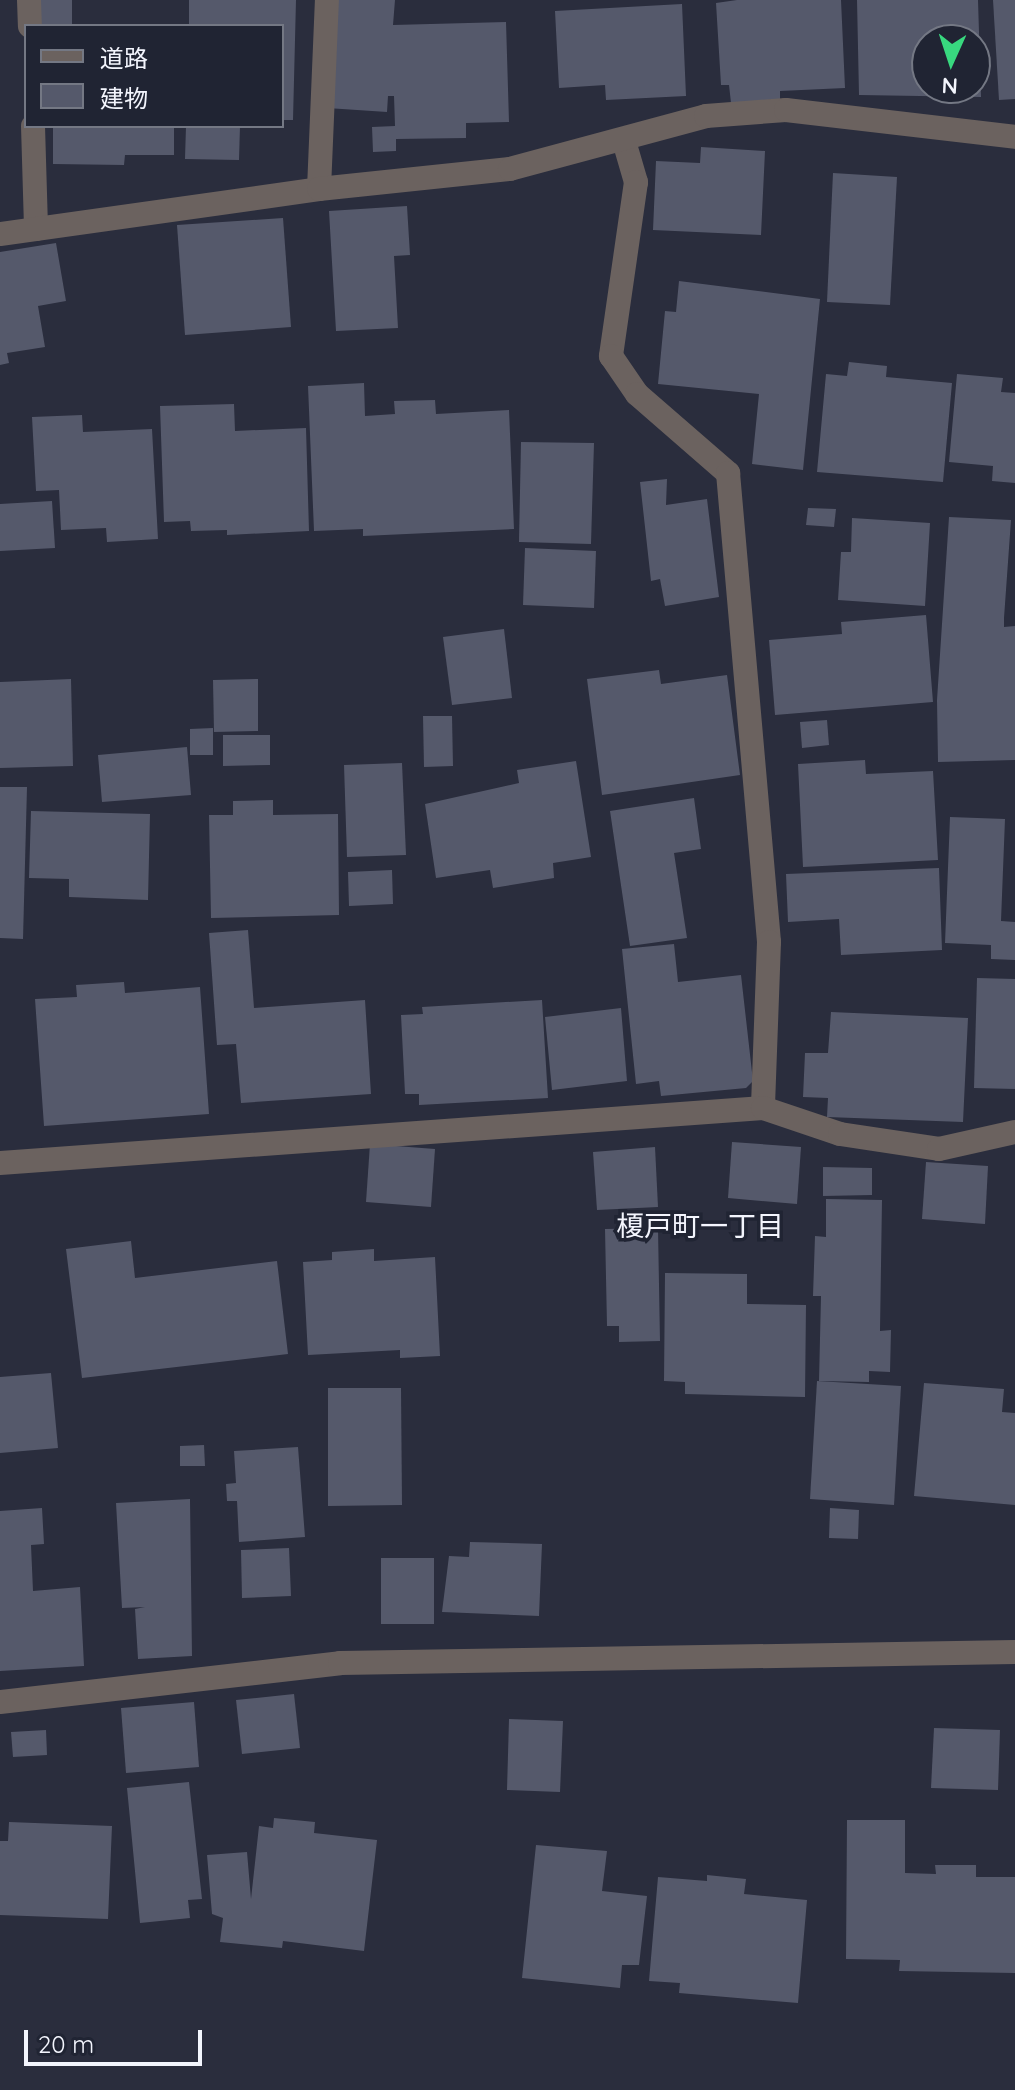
<!DOCTYPE html>
<meta charset="utf-8">
<style>
body{margin:0}
#map{position:relative;width:1015px;height:2090px;overflow:hidden;background:#2a2d3d;font-family:Quicksand,"Noto Sans JP",sans-serif}
div>[style]{position:absolute}
.building>*{inset:0;background:#55596b}
.minor>*{height:24px;margin:-12px;padding:0 12px;transform-origin:12px;border-radius:12px;background:#6b625f}
span{translate:-50% -50%;white-space:nowrap;text-align:center;line-height:1.15;-webkit-text-stroke:7px #202433;paint-order:stroke}
.neighbourhood-label{font-size:28px;color:#f3f5fd}
.legend{position:absolute;left:24px;top:24px;width:260px;height:104px;box-sizing:border-box;background:#202433;border:2px solid #747884;margin:0;padding:10px 14px;list-style:none;font-size:24px;color:#f3f5fd}
.legend li{display:flex;align-items:center;gap:16px;height:40px}
.legend b{width:40px;border:2px solid #747884}
.north{position:absolute;left:911px;top:24px;width:80px;height:80px;box-sizing:border-box;background:#202433;border:2px solid #747884;border-radius:50%;rotate:183deg;font-size:22px;font-weight:700;line-height:32px;text-align:center;color:#f3f5fd}
.north::after{content:'';display:block;margin:auto;width:28px;height:36px;background:#38d87f;clip-path:polygon(50% 0,100% 100%,50% 72%,0 100%)}
.scale{position:absolute;left:24px;top:2030px;width:178px;height:36px;box-sizing:border-box;border:4px solid #f3f5fd;border-top:0;padding-left:10px;font-size:24px;line-height:28px;white-space:nowrap;color:#f3f5fd;-webkit-text-stroke:6px #202433;paint-order:stroke}
</style>
<div id="map">
<div class="building">
<i style="clip-path:polygon(39px 0,72px 0,72px 26px,41px 26px)"></i>
<i style="clip-path:polygon(189px 0,296px 0,293px 120px,282px 120px,282px 26px,189px 26px)"></i>
<i style="clip-path:polygon(335px 0,395px 0,393px 25px,506px 22px,509px 122px,466px 123px,466px 138px,396px 139px,396px 151px,373px 152px,372px 127px,395px 126px,394px 96px,388px 96px,387px 112px,327px 108px)"></i>
<i style="clip-path:polygon(737px 0,841px 0,845px 88px,780px 91px,780px 99px,731px 103px,729px 85px,721px 85px,716px 3px)"></i>
<i style="clip-path:polygon(evenodd,857px 0,978px 0,981px 97px,859px 95px,857px 0,927px 40px,975px 40px,975px 88px,927px 88px,927px 40px)"></i>
<i style="clip-path:polygon(993px 0,1015px 0,1015px 99px,999px 100px)"></i>
<i style="clip-path:polygon(682px 4px,686px 96px,606px 100px,605px 85px,559px 88px,555px 11px)"></i>
<i style="clip-path:polygon(53px 126px,174px 126px,174px 155px,125px 155px,124px 165px,53px 164px)"></i>
<i style="clip-path:polygon(186px 126px,240px 126px,239px 160px,185px 159px)"></i>
<i style="clip-path:polygon(701px 147px,765px 151px,761px 235px,653px 230px,656px 161px,700px 163px)"></i>
<i style="clip-path:polygon(833px 173px,897px 177px,890px 305px,827px 302px)"></i>
<i style="clip-path:polygon(407px 206px,410px 255px,394px 256px,398px 328px,336px 331px,329px 211px)"></i>
<i style="clip-path:polygon(283px 218px,291px 327px,185px 335px,177px 225px)"></i>
<i style="clip-path:polygon(56px 243px,66px 301px,38px 306px,45px 347px,7px 353px,9px 363px,0 365px,0 252px)"></i>
<i style="clip-path:polygon(679px 281px,820px 299px,803px 470px,752px 464px,759px 394px,658px 384px,665px 311px,676px 312px)"></i>
<i style="clip-path:polygon(849px 362px,887px 366px,886px 377px,952px 383px,943px 482px,817px 472px,826px 374px,847px 376px)"></i>
<i style="clip-path:polygon(957px 374px,1003px 378px,1001px 392px,1015px 393px,1015px 483px,992px 481px,993px 466px,949px 462px)"></i>
<i style="clip-path:polygon(364px 383px,365px 416px,395px 414px,394px 401px,435px 400px,436px 414px,509px 410px,514px 529px,363px 536px,363px 529px,314px 531px,308px 386px)"></i>
<i style="clip-path:polygon(234px 404px,235px 431px,306px 428px,309px 531px,227px 535px,227px 530px,191px 531px,190px 521px,164px 522px,160px 406px)"></i>
<i style="clip-path:polygon(82px 415px,83px 432px,152px 429px,158px 539px,107px 542px,106px 528px,61px 530px,59px 490px,36px 491px,32px 417px)"></i>
<i style="clip-path:polygon(521px 442px,594px 443px,591px 544px,519px 542px)"></i>
<i style="clip-path:polygon(667px 479px,666px 505px,707px 499px,719px 597px,665px 606px,660px 579px,651px 581px,640px 482px)"></i>
<i style="clip-path:polygon(52px 501px,55px 548px,0 551px,0 504px)"></i>
<i style="clip-path:polygon(808px 508px,836px 509px,834px 527px,806px 525px)"></i>
<i style="clip-path:polygon(949px 517px,1011px 520px,1004px 618px,1004px 627px,1015px 626px,1015px 760px,938px 762px,937px 700px)"></i>
<i style="clip-path:polygon(852px 518px,930px 523px,925px 606px,838px 600px,841px 552px,851px 552px)"></i>
<i style="clip-path:polygon(525px 548px,596px 551px,594px 608px,523px 605px)"></i>
<i style="clip-path:polygon(926px 615px,933px 702px,775px 715px,769px 640px,842px 634px,841px 622px)"></i>
<i style="clip-path:polygon(504px 629px,512px 698px,452px 705px,443px 637px)"></i>
<i style="clip-path:polygon(659px 670px,661px 684px,727px 675px,740px 775px,602px 795px,587px 679px)"></i>
<i style="clip-path:polygon(71px 679px,73px 766px,0 768px,0 682px)"></i>
<i style="clip-path:polygon(258px 679px,258px 731px,214px 732px,213px 680px)"></i>
<i style="clip-path:polygon(423px 716px,452px 716px,453px 766px,424px 767px)"></i>
<i style="clip-path:polygon(827px 720px,829px 745px,802px 748px,800px 722px)"></i>
<i style="clip-path:polygon(213px 728px,213px 755px,190px 755px,190px 729px)"></i>
<i style="clip-path:polygon(223px 735px,270px 735px,270px 765px,223px 766px)"></i>
<i style="clip-path:polygon(187px 747px,191px 795px,102px 802px,98px 755px)"></i>
<i style="clip-path:polygon(865px 760px,866px 774px,933px 771px,938px 860px,803px 867px,798px 764px)"></i>
<i style="clip-path:polygon(576px 761px,591px 857px,553px 863px,554px 878px,493px 888px,490px 870px,436px 878px,425px 804px,519px 783px,517px 770px)"></i>
<i style="clip-path:polygon(402px 763px,406px 855px,347px 857px,344px 765px)"></i>
<i style="clip-path:polygon(0 787px,27px 787px,23px 939px,0 938px)"></i>
<i style="clip-path:polygon(694px 798px,701px 849px,674px 853px,687px 938px,630px 946px,610px 811px)"></i>
<i style="clip-path:polygon(273px 800px,273px 815px,338px 814px,339px 915px,211px 918px,209px 815px,233px 815px,233px 801px)"></i>
<i style="clip-path:polygon(31px 811px,150px 814px,148px 900px,69px 897px,69px 879px,29px 878px)"></i>
<i style="clip-path:polygon(950px 817px,1005px 819px,1001px 921px,1015px 922px,1015px 960px,991px 959px,991px 945px,945px 943px)"></i>
<i style="clip-path:polygon(939px 868px,942px 950px,841px 955px,839px 919px,788px 922px,786px 874px)"></i>
<i style="clip-path:polygon(392px 870px,393px 904px,349px 906px,348px 872px)"></i>
<i style="clip-path:polygon(248px 930px,254px 1008px,365px 1000px,371px 1094px,241px 1103px,236px 1044px,217px 1045px,209px 933px)"></i>
<i style="clip-path:polygon(674px 944px,678px 982px,741px 975px,753px 1081px,746px 1088px,661px 1096px,659px 1081px,636px 1084px,622px 949px)"></i>
<i style="clip-path:polygon(977px 978px,1015px 979px,1015px 1089px,974px 1088px)"></i>
<i style="clip-path:polygon(124px 982px,125px 993px,200px 987px,209px 1114px,44px 1126px,35px 999px,77px 997px,76px 985px)"></i>
<i style="clip-path:polygon(542px 1000px,548px 1098px,419px 1105px,419px 1094px,405px 1094px,401px 1015px,423px 1014px,422px 1007px)"></i>
<i style="clip-path:polygon(621px 1008px,627px 1081px,552px 1090px,545px 1017px)"></i>
<i style="clip-path:polygon(831px 1012px,968px 1018px,963px 1122px,827px 1117px,828px 1098px,803px 1097px,805px 1053px,828px 1053px)"></i>
<i style="clip-path:polygon(732px 1142px,801px 1147px,797px 1204px,728px 1198px)"></i>
<i style="clip-path:polygon(370px 1144px,435px 1149px,431px 1207px,366px 1202px)"></i>
<i style="clip-path:polygon(655px 1147px,658px 1207px,597px 1210px,593px 1152px)"></i>
<i style="clip-path:polygon(926px 1162px,988px 1166px,985px 1224px,922px 1219px)"></i>
<i style="clip-path:polygon(823px 1167px,872px 1168px,872px 1195px,823px 1196px)"></i>
<i style="clip-path:polygon(826px 1199px,882px 1200px,880px 1331px,891px 1330px,890px 1372px,869px 1371px,869px 1382px,819px 1381px,821px 1296px,813px 1296px,815px 1236px,826px 1237px)"></i>
<i style="clip-path:polygon(658px 1228px,660px 1341px,619px 1342px,619px 1326px,607px 1326px,605px 1229px)"></i>
<i style="clip-path:polygon(131px 1241px,135px 1278px,277px 1261px,288px 1354px,82px 1378px,66px 1249px)"></i>
<i style="clip-path:polygon(374px 1249px,374px 1261px,435px 1257px,440px 1356px,400px 1358px,400px 1350px,308px 1355px,303px 1262px,332px 1260px,332px 1252px)"></i>
<i style="clip-path:polygon(665px 1273px,747px 1274px,747px 1304px,806px 1305px,805px 1397px,685px 1394px,685px 1382px,664px 1381px)"></i>
<i style="clip-path:polygon(51px 1373px,58px 1448px,0 1453px,0 1377px)"></i>
<i style="clip-path:polygon(817px 1381px,901px 1386px,894px 1505px,810px 1499px)"></i>
<i style="clip-path:polygon(924px 1383px,1004px 1389px,1002px 1412px,1015px 1413px,1015px 1505px,914px 1496px)"></i>
<i style="clip-path:polygon(328px 1388px,401px 1388px,402px 1505px,328px 1506px)"></i>
<i style="clip-path:polygon(204px 1445px,205px 1466px,180px 1466px,180px 1446px)"></i>
<i style="clip-path:polygon(298px 1447px,305px 1537px,239px 1542px,237px 1501px,227px 1501px,226px 1484px,236px 1483px,234px 1451px)"></i>
<i style="clip-path:polygon(190px 1499px,192px 1656px,138px 1659px,135px 1609px,145px 1607px,122px 1608px,116px 1503px)"></i>
<i style="clip-path:polygon(42px 1508px,44px 1544px,31px 1545px,33px 1591px,80px 1587px,84px 1666px,0 1671px,0 1511px)"></i>
<i style="clip-path:polygon(830px 1508px,859px 1510px,858px 1539px,829px 1538px)"></i>
<i style="clip-path:polygon(470px 1542px,542px 1544px,539px 1616px,442px 1612px,449px 1556px,469px 1557px)"></i>
<i style="clip-path:polygon(289px 1548px,291px 1596px,242px 1598px,241px 1550px)"></i>
<i style="clip-path:polygon(381px 1558px,434px 1558px,434px 1624px,381px 1624px)"></i>
<i style="clip-path:polygon(294px 1694px,300px 1748px,242px 1754px,236px 1700px)"></i>
<i style="clip-path:polygon(194px 1702px,199px 1767px,126px 1773px,121px 1708px)"></i>
<i style="clip-path:polygon(509px 1719px,563px 1721px,560px 1792px,507px 1790px)"></i>
<i style="clip-path:polygon(934px 1728px,1000px 1730px,998px 1790px,931px 1788px)"></i>
<i style="clip-path:polygon(46px 1730px,47px 1755px,13px 1757px,11px 1732px)"></i>
<i style="clip-path:polygon(189px 1782px,202px 1899px,188px 1900px,190px 1918px,140px 1923px,127px 1788px)"></i>
<i style="clip-path:polygon(274px 1818px,315px 1822px,314px 1833px,377px 1840px,364px 1951px,283px 1941px,282px 1948px,220px 1942px,223px 1918px,212px 1914px,207px 1855px,247px 1852px,251px 1899px,259px 1826px,273px 1828px)"></i>
<i style="clip-path:polygon(847px 1820px,905px 1820px,905px 1873px,936px 1874px,935px 1865px,976px 1865px,976px 1877px,1015px 1877px,1015px 1973px,899px 1971px,900px 1960px,846px 1959px)"></i>
<i style="clip-path:polygon(9px 1822px,112px 1826px,108px 1919px,0 1915px,0 1841px,8px 1841px)"></i>
<i style="clip-path:polygon(536px 1845px,607px 1851px,602px 1891px,647px 1896px,639px 1965px,622px 1965px,620px 1988px,522px 1978px)"></i>
<i style="clip-path:polygon(707px 1875px,746px 1879px,744px 1894px,807px 1900px,798px 2003px,679px 1993px,680px 1983px,649px 1981px,658px 1877px,707px 1881px)"></i>
</div>
<div class="minor">
<i style="left:29px;top:0;width:26px;rotate:88deg"></i>
<i style="left:33px;top:126px;width:103px;rotate:88.3deg"></i>
<i style="left:624px;top:141px;width:43px;rotate:73.7deg"></i>
<i style="left:636px;top:182px;width:176px;rotate:98.2deg"></i>
<i style="left:611px;top:356px;width:46px;rotate:55.6deg"></i>
<i style="left:637px;top:394px;width:121px;rotate:41deg"></i>
<i style="left:728px;top:473px;width:471px;rotate:85deg"></i>
<i style="left:769px;top:942px;width:166px;rotate:92.1deg"></i>
<i style="left:319px;top:189px;width:189px;rotate:-87.6deg"></i>
<i style="left:0;top:234px;width:322px;rotate:-8deg"></i>
<i style="left:319px;top:189px;width:192px;rotate:-6deg"></i>
<i style="left:510px;top:169px;width:203px;rotate:-15.1deg"></i>
<i style="left:706px;top:116px;width:80px;rotate:-4.3deg"></i>
<i style="left:786px;top:110px;width:231px;rotate:6.7deg"></i>
<i style="left:0;top:1163px;width:765px;rotate:-4.12deg"></i>
<i style="left:763px;top:1108px;width:81px;rotate:18.7deg"></i>
<i style="left:840px;top:1134px;width:100px;rotate:8.6deg"></i>
<i style="left:939px;top:1149px;width:78px;rotate:-12.6deg"></i>
<i style="left:0;top:1702px;width:342px;rotate:-6.5deg"></i>
<i style="left:340px;top:1663px;width:675px;rotate:-0.93deg"></i>
</div>
<div class="neighbourhood-label">
<span style="left:700px;top:1226px">榎戸町一丁目</span>
</div>
<ul class="legend">
<li><b style="height:10px;background:#6b625f"></b>道路</li>
<li><b style="height:22px;background:#55596b"></b>建物</li>
</ul>
<div class="north">N</div>
<div class="scale">20 m</div>
</div>
